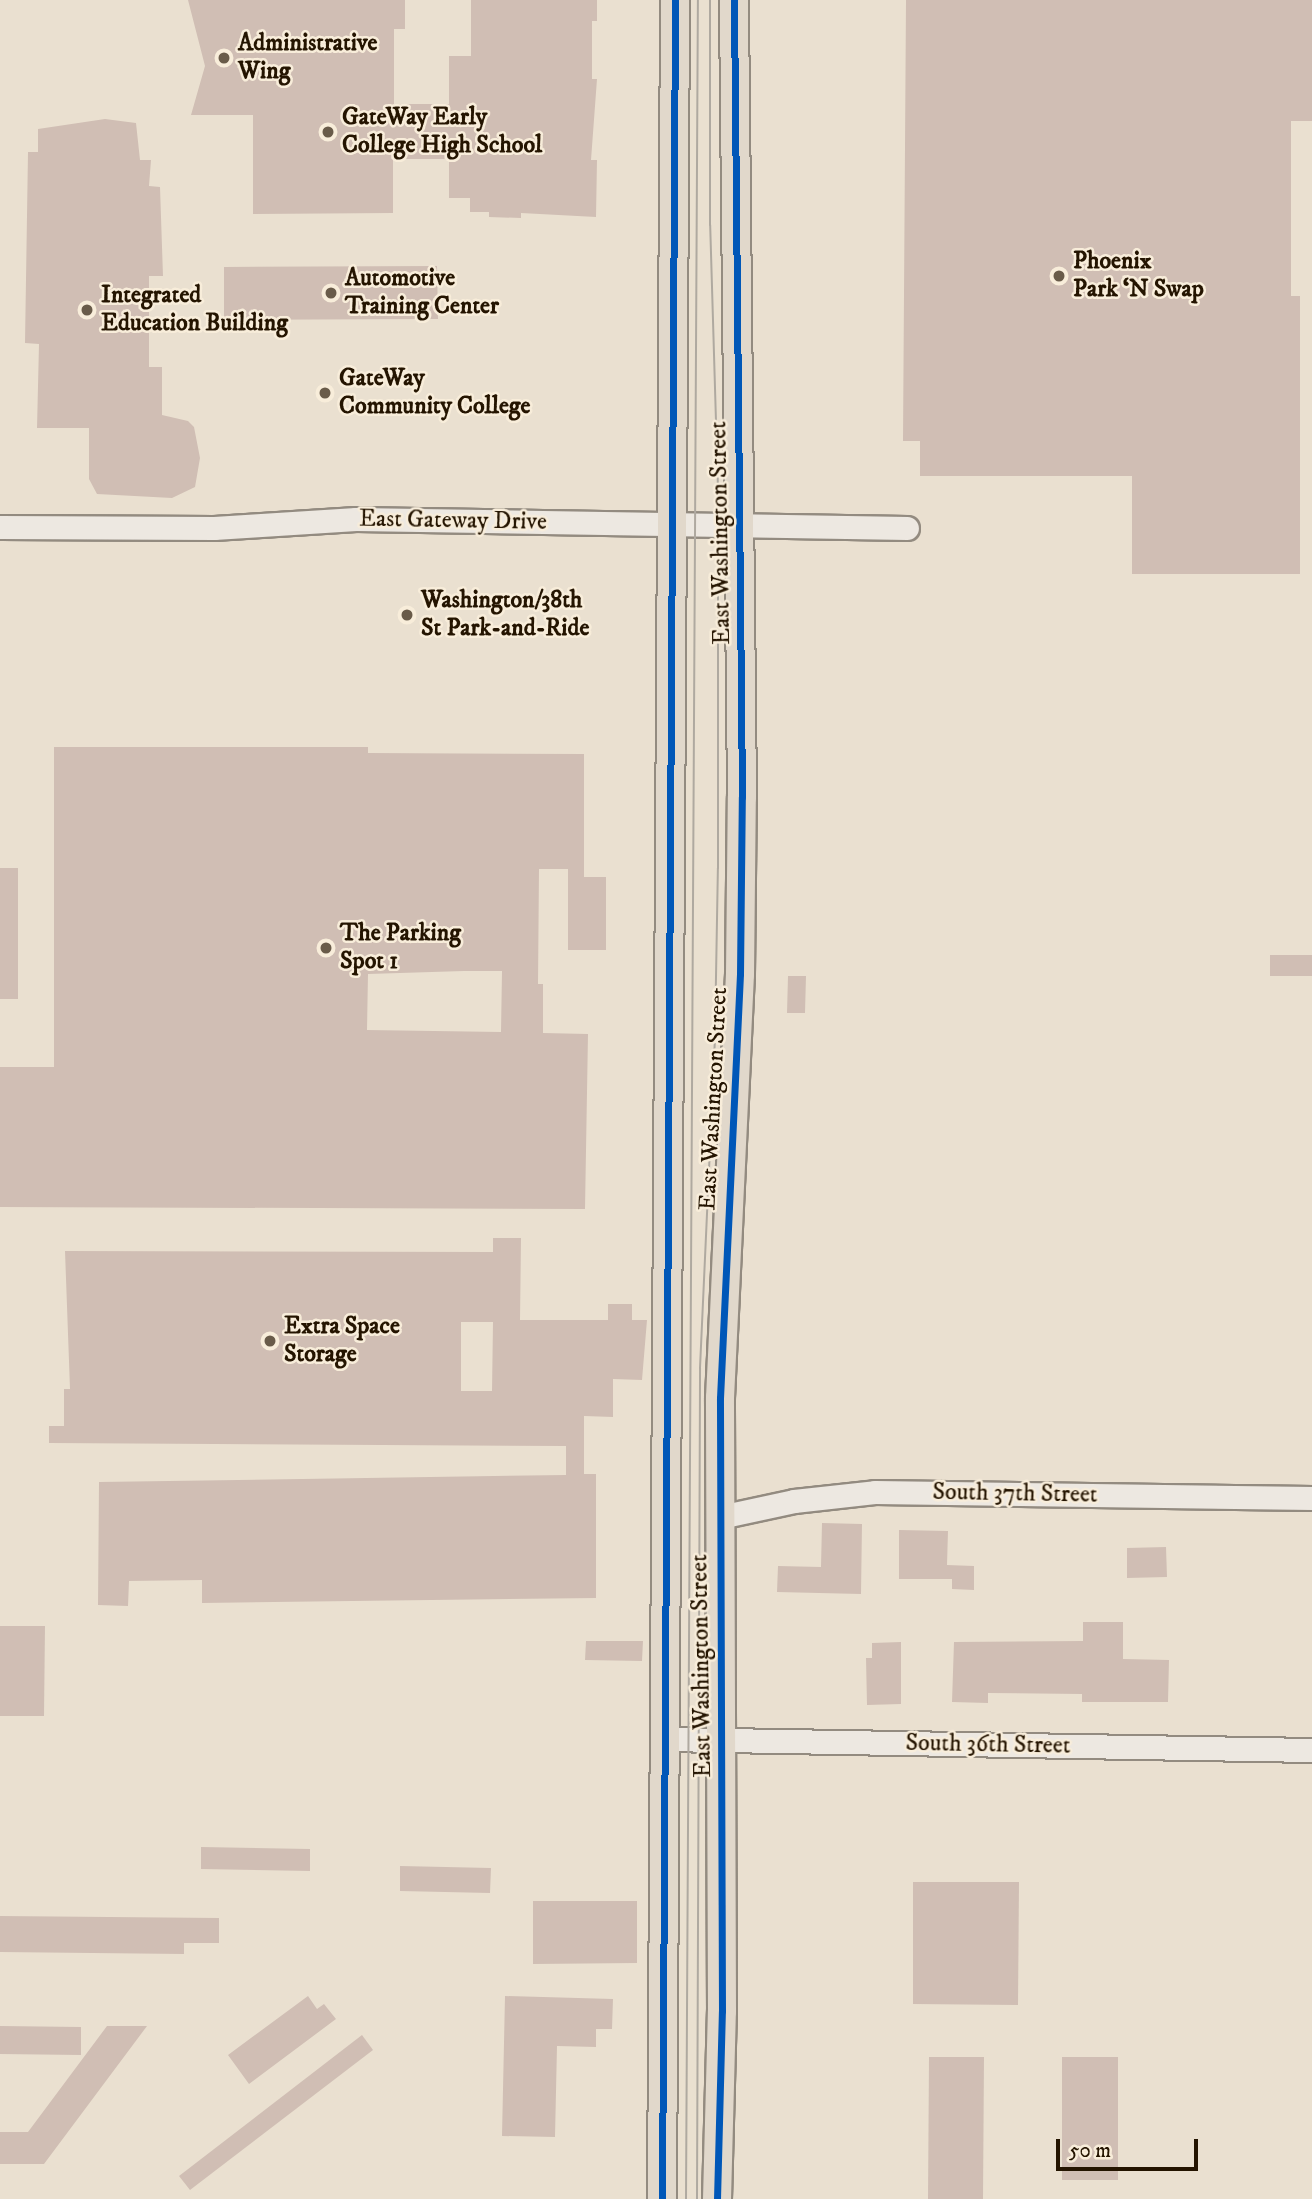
<!DOCTYPE html>
<meta charset="utf-8">
<style>
body{margin:0}
#map{position:relative;width:1312px;height:2199px;overflow:hidden;background:#eae0d0;font-family:"IM FELL DW Pica",serif}
div>[style]{position:absolute}
.building>*{inset:0;background:#d0beb4}
.roads{filter:drop-shadow(2px 0 #938b80) drop-shadow(-2px 0 #938b80) drop-shadow(0 2px #938b80) drop-shadow(0 -2px #938b80)}
.minor>*{height:23px;margin:-11.5px;padding:0 11.5px;transform-origin:11.5px;border-radius:11.5px;background:#ede8e1}
.major>*{height:28px;margin:-14px;padding:0 14px;transform-origin:14px;border-radius:14px;background:#e1d8cb}
.tram>*{height:2px;margin:-1px;padding:0 1px;transform-origin:1px;border-radius:1px;background:#afa9a0}
.cycleway>*{height:7px;margin:-3.5px;padding:0 3.5px;transform-origin:3.5px;border-radius:3.5px;background:#0057b8}
.dots>*{width:19px;height:19px;translate:-50% -50%;box-sizing:border-box;border:4px solid #f8edda;border-radius:50%}
span{translate:-50% -50%;white-space:nowrap;text-align:center;line-height:1.15;-webkit-text-stroke:5px #f8edda;paint-order:stroke}
.poi-label{font-size:24px;color:#241400;font-weight:700}
.left{translate:0 -50%;text-align:left}
.street-label{font-size:24px;color:#241400}
.scale{position:absolute;left:1056px;top:2139px;width:142px;height:32px;box-sizing:border-box;border:4px solid #241400;border-top:0;padding-left:9px;font-size:21px;line-height:24px;white-space:nowrap;color:#241400;-webkit-text-stroke:5px #f8edda;paint-order:stroke}
</style>
<div id="map">
<div class="building">
<i style="clip-path:polygon(188px 0,405px 0,405px 29px,394px 29px,394px 104px,449px 104px,449px 56px,471px 56px,471px 0,597px 0,597px 21px,592px 21px,592px 79px,597px 79px,591px 160px,597px 160px,596px 217px,521px 213px,521px 218px,489px 217px,489px 212px,470px 212px,470px 198px,449px 198px,449px 159px,393px 159px,393px 213px,253px 214px,253px 115px,191px 115px,205px 66px)"></i>
<i style="clip-path:polygon(906px 0,1312px 0,1312px 121px,1291px 121px,1291px 296px,1300px 296px,1300px 574px,1132px 574px,1132px 476px,920px 476px,920px 441px,903px 441px)"></i>
<i style="clip-path:polygon(105px 119px,136px 123px,140px 160px,151px 160px,149px 186px,160px 187px,163px 276px,149px 276px,149px 367px,162px 367px,162px 415px,188px 421px,194px 427px,200px 458px,195px 487px,172px 498px,97px 494px,89px 479px,89px 428px,37px 428px,39px 344px,25px 343px,28px 152px,38px 152px,38px 129px)"></i>
<i style="clip-path:polygon(437px 266px,438px 319px,224px 320px,224px 267px)"></i>
<i style="clip-path:polygon(evenodd,54px 747px,368px 747px,368px 753px,584px 754px,584px 877px,606px 877px,606px 950px,568px 950px,568px 869px,539px 869px,538px 984px,543px 984px,543px 1033px,588px 1034px,585px 1209px,0 1207px,0 1067px,54px 1067px,54px 747px,464px 971px,502px 971px,501px 1032px,367px 1030px,368px 974px,464px 971px)"></i>
<i style="clip-path:polygon(0 868px,18px 868px,18px 999px,0 999px)"></i>
<i style="clip-path:polygon(1270px 955px,1312px 955px,1312px 976px,1270px 976px)"></i>
<i style="clip-path:polygon(788px 976px,806px 976px,805px 1013px,787px 1013px)"></i>
<i style="clip-path:polygon(evenodd,493px 1238px,521px 1238px,520px 1320px,608px 1320px,608px 1304px,632px 1304px,632px 1320px,647px 1320px,642px 1380px,613px 1379px,613px 1417px,584px 1416px,584px 1474px,596px 1474px,596px 1598px,202px 1603px,202px 1580px,129px 1581px,128px 1606px,98px 1605px,99px 1482px,566px 1475px,566px 1446px,49px 1443px,49px 1426px,64px 1426px,64px 1389px,70px 1389px,65px 1251px,493px 1252px,493px 1238px,461px 1322px,493px 1322px,492px 1391px,461px 1391px,461px 1322px)"></i>
<i style="clip-path:polygon(822px 1523px,862px 1524px,861px 1594px,777px 1592px,778px 1566px,821px 1567px)"></i>
<i style="clip-path:polygon(899px 1530px,948px 1531px,947px 1565px,974px 1566px,974px 1590px,952px 1589px,952px 1579px,899px 1579px)"></i>
<i style="clip-path:polygon(1166px 1547px,1167px 1577px,1127px 1578px,1127px 1548px)"></i>
<i style="clip-path:polygon(1083px 1622px,1123px 1622px,1123px 1659px,1169px 1660px,1168px 1702px,1082px 1702px,1082px 1694px,988px 1693px,988px 1703px,952px 1702px,954px 1642px,1083px 1641px)"></i>
<i style="clip-path:polygon(0 1626px,45px 1626px,44px 1716px,0 1716px)"></i>
<i style="clip-path:polygon(586px 1641px,643px 1641px,642px 1661px,585px 1660px)"></i>
<i style="clip-path:polygon(901px 1642px,901px 1704px,867px 1705px,866px 1658px,872px 1658px,872px 1643px)"></i>
<i style="clip-path:polygon(201px 1847px,310px 1849px,310px 1871px,201px 1869px)"></i>
<i style="clip-path:polygon(400px 1866px,491px 1868px,490px 1893px,400px 1891px)"></i>
<i style="clip-path:polygon(913px 1882px,1019px 1882px,1018px 2005px,913px 2004px)"></i>
<i style="clip-path:polygon(533px 1901px,637px 1901px,637px 1963px,533px 1964px)"></i>
<i style="clip-path:polygon(0 1916px,219px 1918px,219px 1943px,184px 1943px,184px 1954px,0 1952px)"></i>
<i style="clip-path:polygon(308px 1996px,317px 2009px,324px 2004px,336px 2019px,249px 2084px,228px 2055px)"></i>
<i style="clip-path:polygon(505px 1996px,613px 1999px,612px 2029px,596px 2029px,596px 2047px,557px 2046px,555px 2137px,502px 2136px)"></i>
<i style="clip-path:polygon(0 2026px,81px 2027px,81px 2055px,0 2054px)"></i>
<i style="clip-path:polygon(107px 2026px,147px 2026px,44px 2164px,0 2164px,0 2132px,28px 2132px)"></i>
<i style="clip-path:polygon(362px 2035px,373px 2050px,190px 2190px,179px 2176px)"></i>
<i style="clip-path:polygon(929px 2057px,984px 2057px,983px 2199px,928px 2199px)"></i>
<i style="clip-path:polygon(1062px 2057px,1118px 2057px,1118px 2180px,1062px 2180px)"></i>
</div>
<div class="roads">
<div class="minor">
<i style="left:0;top:527px;width:214px;rotate:0.3deg"></i>
<i style="left:214px;top:528px;width:142px;rotate:-3.6deg"></i>
<i style="left:356px;top:519px;width:551px;rotate:0.94deg"></i>
<i style="left:720px;top:1517px;width:76px;rotate:-12.2deg"></i>
<i style="left:794px;top:1501px;width:81px;rotate:-6.3deg"></i>
<i style="left:875px;top:1492px;width:437px;rotate:0.8deg"></i>
<i style="left:663px;top:1739px;width:649px;rotate:0.97deg"></i>
</div>
<div class="major">
<i style="left:662px;top:2199px;width:2199px;rotate:-89.66deg"></i>
<i style="left:717px;top:2199px;width:188px;rotate:-88.5deg"></i>
<i style="left:722px;top:2011px;width:613px;rotate:-90.19deg"></i>
<i style="left:720px;top:1398px;width:424px;rotate:-87.3deg"></i>
<i style="left:740px;top:974px;width:177px;rotate:-89.4deg"></i>
<i style="left:742px;top:797px;width:797px;rotate:-90.58deg"></i>
</div>
</div>
<div class="tram">
<i style="left:686px;top:2199px;width:2199px;rotate:-89.69deg"></i>
<i style="left:697px;top:2199px;width:831px;rotate:-89.79deg"></i>
<i style="left:700px;top:1368px;width:334px;rotate:-87.4deg"></i>
<i style="left:715px;top:1034px;width:166px;rotate:-89deg"></i>
<i style="left:718px;top:868px;width:379px;rotate:-90deg"></i>
<i style="left:718px;top:489px;width:264px;rotate:-91.7deg"></i>
<i style="left:710px;top:225px;width:225px;rotate:-90deg"></i>
</div>
<div class="cycleway">
<i style="left:662px;top:2199px;width:2199px;rotate:-89.66deg"></i>
<i style="left:717px;top:2199px;width:188px;rotate:-88.5deg"></i>
<i style="left:722px;top:2011px;width:613px;rotate:-90.19deg"></i>
<i style="left:720px;top:1398px;width:424px;rotate:-87.3deg"></i>
<i style="left:740px;top:974px;width:177px;rotate:-89.4deg"></i>
<i style="left:742px;top:797px;width:797px;rotate:-90.58deg"></i>
</div>
<div class="dots">
<i style="left:224px;top:58px;background:#695b49"></i>
<i style="left:328px;top:132px;background:#695b49"></i>
<i style="left:1059px;top:276px;background:#695b49"></i>
<i style="left:331px;top:293px;background:#695b49"></i>
<i style="left:87px;top:310px;background:#695b49"></i>
<i style="left:325px;top:393px;background:#695b49"></i>
<i style="left:407px;top:615px;background:#695b49"></i>
<i style="left:326px;top:948px;background:#695b49"></i>
<i style="left:270px;top:1341px;background:#695b49"></i>
</div>
<div class="poi-label">
<span class="left" style="left:238px;top:58px">Administrative<br>Wing</span>
<span class="left" style="left:342px;top:132px">GateWay Early<br>College High School</span>
<span class="left" style="left:1073px;top:276px">Phoenix<br>Park ‘N Swap</span>
<span class="left" style="left:345px;top:293px">Automotive<br>Training Center</span>
<span class="left" style="left:101px;top:310px">Integrated<br>Education Building</span>
<span class="left" style="left:339px;top:393px">GateWay<br>Community College</span>
<span class="left" style="left:421px;top:615px">Washington/38th<br>St Park-and-Ride</span>
<span class="left" style="left:340px;top:948px">The Parking<br>Spot 1</span>
<span class="left" style="left:284px;top:1341px">Extra Space<br>Storage</span>
</div>
<div class="street-label">
<span style="left:453px;top:521px;rotate:1deg">East Gateway Drive</span>
<span style="left:721px;top:533px;rotate:-91deg">East Washington Street</span>
<span style="left:714px;top:1099px;rotate:-87deg">East Washington Street</span>
<span style="left:1015px;top:1494px;rotate:1deg">South 37th Street</span>
<span style="left:702px;top:1666px;rotate:-91deg">East Washington Street</span>
<span style="left:988px;top:1745px;rotate:1deg">South 36th Street</span>
</div>
<div class="scale">50 m</div>
</div>
